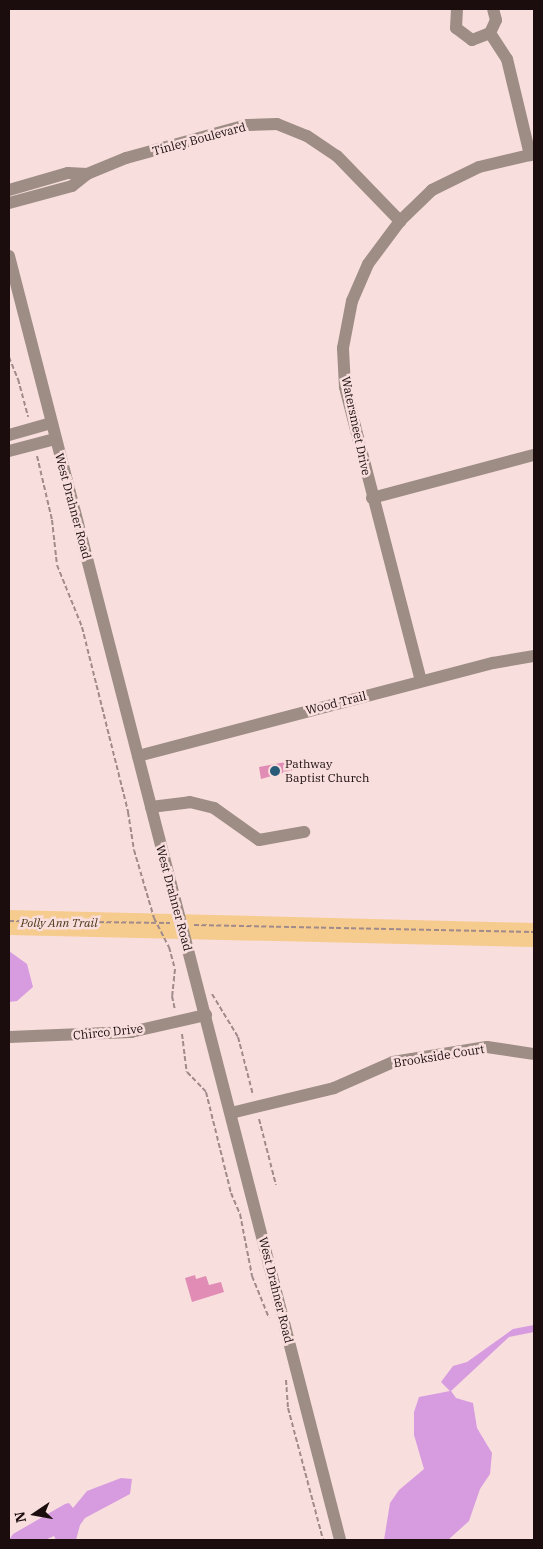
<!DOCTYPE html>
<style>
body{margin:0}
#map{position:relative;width:543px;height:1549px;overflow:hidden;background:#f9dede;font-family:"IBM Plex Serif",serif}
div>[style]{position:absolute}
.green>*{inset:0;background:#f6cb8e}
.water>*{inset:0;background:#d69cdf}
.building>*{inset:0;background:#e08cb4}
.path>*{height:2px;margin-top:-1px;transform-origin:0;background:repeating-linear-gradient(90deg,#a08a8a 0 5px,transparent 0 7.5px)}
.minor>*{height:12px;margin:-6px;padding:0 6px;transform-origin:6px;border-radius:6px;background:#9d8d85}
.dots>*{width:14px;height:14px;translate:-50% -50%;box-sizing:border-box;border:2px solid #f9dede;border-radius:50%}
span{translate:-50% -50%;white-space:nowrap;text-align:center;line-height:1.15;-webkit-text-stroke:5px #f9dede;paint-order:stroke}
.street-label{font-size:12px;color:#1b0d0d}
.poi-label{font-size:12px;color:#1b0d0d}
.left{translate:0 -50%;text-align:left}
.park-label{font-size:12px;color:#4c3716;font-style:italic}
.frame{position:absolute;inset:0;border:10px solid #1b0d0d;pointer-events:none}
.north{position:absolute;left:10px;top:1489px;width:50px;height:50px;-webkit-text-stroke:4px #f9dede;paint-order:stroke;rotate:258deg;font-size:14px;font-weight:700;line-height:20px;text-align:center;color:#1b0d0d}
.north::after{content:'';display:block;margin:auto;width:18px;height:22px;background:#1b0d0d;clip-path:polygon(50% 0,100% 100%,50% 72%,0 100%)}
</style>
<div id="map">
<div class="green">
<i style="clip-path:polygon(9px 910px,534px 923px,534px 947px,9px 935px)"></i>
</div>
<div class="water">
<i style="clip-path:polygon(9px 951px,27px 964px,33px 987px,17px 1001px,9px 1002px)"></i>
<i style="clip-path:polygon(534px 1325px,534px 1332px,509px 1337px,451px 1391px,456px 1398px,473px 1403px,477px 1428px,492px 1453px,490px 1474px,480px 1489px,469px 1521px,448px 1540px,384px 1540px,390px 1503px,399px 1490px,424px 1469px,414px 1435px,414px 1412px,419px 1397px,450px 1391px,441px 1382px,453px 1366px,467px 1362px,513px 1329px)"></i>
<i style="clip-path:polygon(121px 1478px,132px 1479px,130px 1494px,85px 1518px,80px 1525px,76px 1540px,56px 1540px,54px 1536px,45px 1540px,9px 1540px,13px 1534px,65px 1504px,69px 1503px,73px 1508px,87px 1491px)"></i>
</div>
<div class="building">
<i style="clip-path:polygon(291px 761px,293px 770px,261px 779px,259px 767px)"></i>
<i style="clip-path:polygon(195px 1275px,196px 1279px,206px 1276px,209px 1285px,221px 1282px,224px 1292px,192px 1302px,185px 1278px)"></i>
</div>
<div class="path">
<i style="left:9px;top:357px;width:24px;rotate:68deg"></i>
<i style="left:18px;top:379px;width:39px;rotate:75deg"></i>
<i style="left:37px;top:456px;width:66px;rotate:76.8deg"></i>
<i style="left:52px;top:520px;width:45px;rotate:83.7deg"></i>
<i style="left:57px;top:565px;width:67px;rotate:68deg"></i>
<i style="left:82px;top:627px;width:191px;rotate:76deg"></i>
<i style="left:128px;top:812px;width:38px;rotate:81deg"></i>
<i style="left:134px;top:850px;width:71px;rotate:73.6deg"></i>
<i style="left:154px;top:918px;width:33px;rotate:63deg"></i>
<i style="left:169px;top:947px;width:23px;rotate:75deg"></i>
<i style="left:175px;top:969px;width:27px;rotate:96deg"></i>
<i style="left:172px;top:996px;width:14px;rotate:78deg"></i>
<i style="left:9px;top:921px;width:161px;rotate:0.7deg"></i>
<i style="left:194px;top:925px;width:340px;rotate:1.2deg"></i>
<i style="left:212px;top:994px;width:50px;rotate:58.8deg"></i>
<i style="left:238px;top:1037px;width:60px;rotate:75.5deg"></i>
<i style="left:182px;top:1034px;width:38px;rotate:83deg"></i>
<i style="left:187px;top:1072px;width:28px;rotate:46deg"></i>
<i style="left:206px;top:1092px;width:104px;rotate:76.1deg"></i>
<i style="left:231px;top:1193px;width:23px;rotate:67deg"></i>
<i style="left:240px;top:1214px;width:63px;rotate:79deg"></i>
<i style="left:252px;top:1276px;width:45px;rotate:68deg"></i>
<i style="left:259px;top:1119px;width:68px;rotate:75.6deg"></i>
<i style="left:286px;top:1380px;width:28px;rotate:86deg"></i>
<i style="left:288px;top:1408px;width:137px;rotate:75.1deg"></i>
</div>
<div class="minor">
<i style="left:457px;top:9px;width:19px;rotate:93deg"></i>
<i style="left:456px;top:28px;width:20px;rotate:37deg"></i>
<i style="left:472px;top:40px;width:19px;rotate:-21deg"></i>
<i style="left:490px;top:33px;width:14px;rotate:-65deg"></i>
<i style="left:496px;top:20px;width:11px;rotate:-105deg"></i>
<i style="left:490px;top:33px;width:31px;rotate:57deg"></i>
<i style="left:507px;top:59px;width:99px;rotate:76.5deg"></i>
<i style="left:87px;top:174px;width:42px;rotate:-22.3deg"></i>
<i style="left:126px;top:158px;width:125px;rotate:-15.3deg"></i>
<i style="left:247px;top:125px;width:30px;rotate:-2deg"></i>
<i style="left:277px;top:124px;width:32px;rotate:22deg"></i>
<i style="left:307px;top:136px;width:36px;rotate:34deg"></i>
<i style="left:337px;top:156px;width:91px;rotate:45.9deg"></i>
<i style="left:9px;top:190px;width:61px;rotate:-16.1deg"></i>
<i style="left:68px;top:173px;width:19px;rotate:3deg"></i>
<i style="left:87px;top:174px;width:19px;rotate:141deg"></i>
<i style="left:72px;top:186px;width:65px;rotate:164.9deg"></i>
<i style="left:9px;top:256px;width:1326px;rotate:75.54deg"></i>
<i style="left:9px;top:435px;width:44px;rotate:-15.9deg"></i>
<i style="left:9px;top:451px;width:48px;rotate:-14.6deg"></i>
<i style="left:372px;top:498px;width:168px;rotate:-14.9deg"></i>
<i style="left:421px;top:681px;width:304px;rotate:-104.5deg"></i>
<i style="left:345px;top:387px;width:39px;rotate:-93deg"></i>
<i style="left:343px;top:348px;width:48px;rotate:-79.2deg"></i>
<i style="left:352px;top:301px;width:40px;rotate:-66.6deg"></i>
<i style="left:368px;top:264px;width:54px;rotate:-53.3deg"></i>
<i style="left:400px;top:221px;width:45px;rotate:-44.1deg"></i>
<i style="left:432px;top:190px;width:52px;rotate:-26.1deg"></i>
<i style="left:479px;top:167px;width:57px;rotate:-13.3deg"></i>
<i style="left:138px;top:756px;width:367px;rotate:-14.7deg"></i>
<i style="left:493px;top:663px;width:42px;rotate:-9.7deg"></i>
<i style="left:151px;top:807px;width:39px;rotate:-7deg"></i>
<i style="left:190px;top:802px;width:25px;rotate:14deg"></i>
<i style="left:214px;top:808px;width:55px;rotate:35.4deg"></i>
<i style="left:259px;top:840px;width:46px;rotate:-10.1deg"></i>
<i style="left:9px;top:1037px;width:122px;rotate:-2.3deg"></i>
<i style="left:131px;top:1032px;width:77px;rotate:-12.8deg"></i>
<i style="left:231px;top:1113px;width:106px;rotate:-13.6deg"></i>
<i style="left:334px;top:1088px;width:64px;rotate:-23.8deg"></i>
<i style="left:393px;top:1062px;width:95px;rotate:-9.1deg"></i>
<i style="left:487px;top:1047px;width:48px;rotate:8.5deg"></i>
</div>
<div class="dots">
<i style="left:275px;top:771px;background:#295b78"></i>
</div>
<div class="street-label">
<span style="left:199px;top:139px;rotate:-15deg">Tinley Boulevard</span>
<span style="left:356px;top:426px;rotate:78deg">Watersmeet Drive</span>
<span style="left:73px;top:506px;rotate:75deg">West Drahner Road</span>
<span style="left:336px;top:703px;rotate:-14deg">Wood Trail</span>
<span style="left:174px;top:898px;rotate:75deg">West Drahner Road</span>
<span style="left:108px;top:1032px;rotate:-6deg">Chirco Drive</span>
<span style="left:439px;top:1056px;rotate:-9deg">Brookside Court</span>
<span style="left:276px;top:1290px;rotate:76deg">West Drahner Road</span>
</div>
<div class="poi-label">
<span class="left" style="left:285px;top:771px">Pathway<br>Baptist Church</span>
</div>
<div class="park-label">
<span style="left:59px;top:923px">Polly Ann Trail</span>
</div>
<div class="frame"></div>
<div class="north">N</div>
</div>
